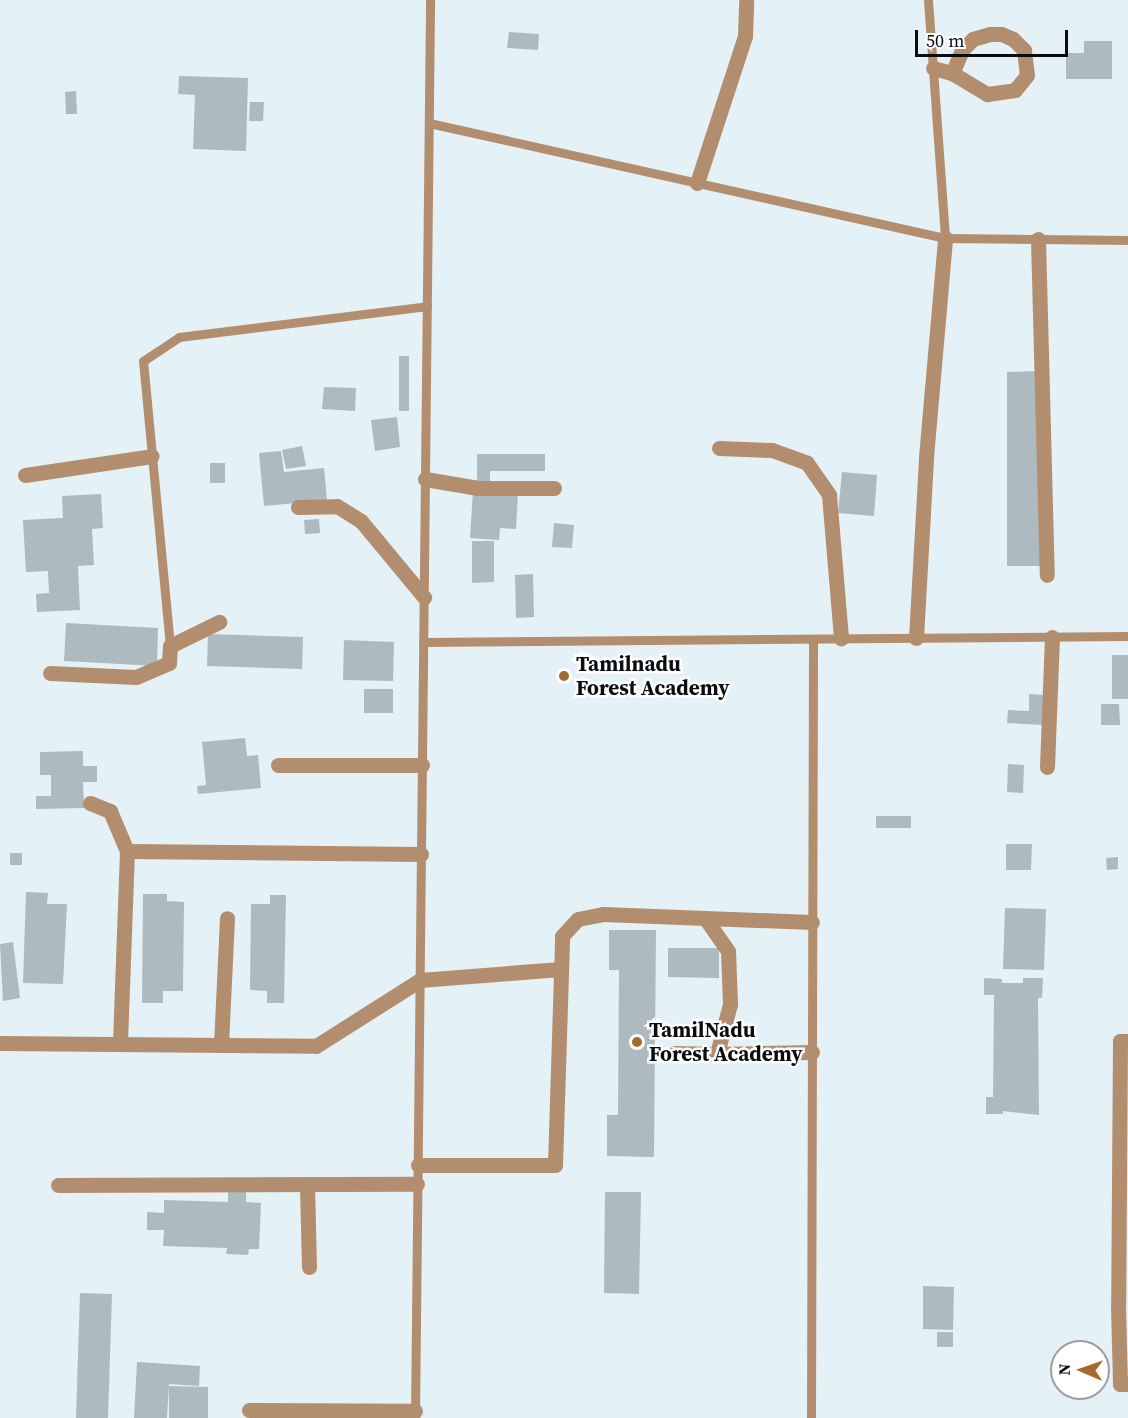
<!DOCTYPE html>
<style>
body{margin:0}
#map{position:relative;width:1128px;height:1418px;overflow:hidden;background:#e4f1f6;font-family:"Source Serif 4",serif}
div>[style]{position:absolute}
.building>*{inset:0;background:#adbabf}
.service>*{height:9px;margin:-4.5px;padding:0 4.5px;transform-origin:4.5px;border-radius:4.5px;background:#b38e6e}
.minor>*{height:15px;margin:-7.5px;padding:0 7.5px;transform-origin:7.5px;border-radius:7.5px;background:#b38e6e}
.dots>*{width:16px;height:16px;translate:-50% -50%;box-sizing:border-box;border:3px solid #fff;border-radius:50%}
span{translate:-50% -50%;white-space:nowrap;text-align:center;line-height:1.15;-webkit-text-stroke:5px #fff;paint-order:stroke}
.poi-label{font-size:21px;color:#090d0f;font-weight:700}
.left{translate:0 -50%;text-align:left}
.north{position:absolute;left:1050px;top:1340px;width:60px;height:60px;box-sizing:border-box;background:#fff;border:2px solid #9d9e9f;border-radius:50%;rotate:272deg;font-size:16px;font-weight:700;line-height:24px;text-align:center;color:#090d0f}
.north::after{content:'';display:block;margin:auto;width:21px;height:27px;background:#a76a2d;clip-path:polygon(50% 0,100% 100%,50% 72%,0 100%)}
.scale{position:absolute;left:915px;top:30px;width:153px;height:27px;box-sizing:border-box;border:3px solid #090d0f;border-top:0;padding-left:8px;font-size:18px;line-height:21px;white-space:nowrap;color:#090d0f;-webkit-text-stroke:4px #fff;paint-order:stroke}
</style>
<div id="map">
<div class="building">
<i style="clip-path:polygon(509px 32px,539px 34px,538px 50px,507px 48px)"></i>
<i style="clip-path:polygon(1084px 41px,1112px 41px,1112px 79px,1066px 79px,1066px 53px,1084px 53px)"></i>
<i style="clip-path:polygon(179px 76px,248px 78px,246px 151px,193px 149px,195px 95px,178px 94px)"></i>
<i style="clip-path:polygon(76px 91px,77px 114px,66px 114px,65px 92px)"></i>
<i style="clip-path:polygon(250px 102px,264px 102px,263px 121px,249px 121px)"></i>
<i style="clip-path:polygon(399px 356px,409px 356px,409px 411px,399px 411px)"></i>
<i style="clip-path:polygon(1040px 371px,1040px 566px,1007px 566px,1007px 372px)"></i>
<i style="clip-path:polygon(324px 387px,356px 388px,355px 411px,322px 409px)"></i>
<i style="clip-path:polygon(397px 417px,400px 447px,375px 451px,371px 420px)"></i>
<i style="clip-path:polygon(302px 446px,306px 466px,286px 469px,282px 450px)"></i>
<i style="clip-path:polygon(281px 451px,284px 472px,324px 468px,327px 500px,264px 506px,259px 453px)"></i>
<i style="clip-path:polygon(477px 454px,545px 454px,545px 471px,490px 471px,490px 483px,477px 483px)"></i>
<i style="clip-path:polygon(210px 463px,225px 463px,225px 483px,210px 483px)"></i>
<i style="clip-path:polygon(842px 472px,877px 475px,874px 516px,838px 513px)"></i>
<i style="clip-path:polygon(473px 491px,518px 494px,516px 529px,500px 528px,499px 540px,470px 538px)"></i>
<i style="clip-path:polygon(101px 494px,103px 528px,92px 529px,94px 565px,78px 566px,80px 610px,37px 612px,36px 594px,49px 593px,48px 571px,26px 572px,23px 520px,63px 518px,62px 496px)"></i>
<i style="clip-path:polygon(319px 519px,320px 533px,305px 534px,304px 520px)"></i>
<i style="clip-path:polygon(554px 523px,574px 525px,572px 548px,552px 547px)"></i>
<i style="clip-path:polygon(472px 541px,494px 541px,494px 582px,472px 583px)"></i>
<i style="clip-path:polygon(533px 574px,534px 617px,516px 618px,515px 575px)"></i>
<i style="clip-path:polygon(66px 623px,158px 628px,157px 666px,64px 661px)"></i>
<i style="clip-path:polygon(208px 634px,303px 637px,302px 669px,207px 666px)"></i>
<i style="clip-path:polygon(344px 640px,394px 642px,393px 681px,343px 680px)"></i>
<i style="clip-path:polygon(1112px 655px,1128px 655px,1128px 699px,1112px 699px)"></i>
<i style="clip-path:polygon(364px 689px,393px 689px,393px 713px,364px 713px)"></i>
<i style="clip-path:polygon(1029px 694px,1045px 695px,1043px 725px,1007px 723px,1008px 710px,1029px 711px)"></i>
<i style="clip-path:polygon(1101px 704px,1119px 704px,1120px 725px,1101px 725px)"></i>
<i style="clip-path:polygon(245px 738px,247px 756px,258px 755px,261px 788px,198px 794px,197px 786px,206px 785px,202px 742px)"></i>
<i style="clip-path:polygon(83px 751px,83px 766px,97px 766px,97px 782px,83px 782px,84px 808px,36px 809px,36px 796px,51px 796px,51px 775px,40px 775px,40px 752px)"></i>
<i style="clip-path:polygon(1008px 764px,1024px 765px,1023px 793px,1007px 792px)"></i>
<i style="clip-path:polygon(876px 816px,911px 816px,911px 828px,876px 828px)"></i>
<i style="clip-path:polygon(1006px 844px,1032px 844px,1031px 870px,1006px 870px)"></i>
<i style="clip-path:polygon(10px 853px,22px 853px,22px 865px,10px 865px)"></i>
<i style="clip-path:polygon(1118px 857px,1118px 869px,1107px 870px,1106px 858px)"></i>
<i style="clip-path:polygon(26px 892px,48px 893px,47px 904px,67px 904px,63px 984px,23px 983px)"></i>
<i style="clip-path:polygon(143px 894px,167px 894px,167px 901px,184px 902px,183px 991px,163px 991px,163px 1003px,142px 1003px)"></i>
<i style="clip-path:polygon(270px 895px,286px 895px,284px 1003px,267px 1003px,267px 991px,250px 990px,251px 904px,270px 904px)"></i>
<i style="clip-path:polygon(1005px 908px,1046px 909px,1044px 970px,1003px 969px)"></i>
<i style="clip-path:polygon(609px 930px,656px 930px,654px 1157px,607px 1156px,607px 1115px,618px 1115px,619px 970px,609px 970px)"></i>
<i style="clip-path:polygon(13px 942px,20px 998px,3px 1001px,0 944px)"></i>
<i style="clip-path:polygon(668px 948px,719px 948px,719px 978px,668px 977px)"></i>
<i style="clip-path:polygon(984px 978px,1002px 979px,1002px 983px,1023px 983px,1023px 978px,1043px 978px,1042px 998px,1038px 998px,1039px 1115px,1003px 1111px,1003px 1114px,986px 1114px,986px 1097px,993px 1097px,994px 995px,984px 995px)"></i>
<i style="clip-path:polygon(228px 1191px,246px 1191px,246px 1202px,261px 1203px,259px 1249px,249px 1249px,248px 1255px,226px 1254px,227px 1248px,163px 1246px,164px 1230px,147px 1230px,147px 1212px,164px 1213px,164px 1200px,228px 1202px)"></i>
<i style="clip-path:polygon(605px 1192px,641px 1192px,639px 1294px,604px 1293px)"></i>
<i style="clip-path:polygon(923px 1286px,954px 1287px,953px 1330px,923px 1329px)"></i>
<i style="clip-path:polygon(80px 1293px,112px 1294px,108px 1418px,76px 1418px)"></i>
<i style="clip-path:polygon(937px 1332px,953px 1332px,953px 1347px,937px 1347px)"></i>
<i style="clip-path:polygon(137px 1362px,200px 1366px,199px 1386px,169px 1384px,167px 1418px,134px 1418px)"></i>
<i style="clip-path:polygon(169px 1386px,208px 1387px,208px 1418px,169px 1418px)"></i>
</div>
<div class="service">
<i style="left:928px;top:0;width:239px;rotate:85.9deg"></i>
<i style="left:429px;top:123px;width:529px;rotate:12.56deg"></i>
<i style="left:945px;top:238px;width:183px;rotate:0.6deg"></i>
<i style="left:423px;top:642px;width:705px;rotate:-0.49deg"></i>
<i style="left:170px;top:646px;width:286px;rotate:-95.4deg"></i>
<i style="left:143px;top:361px;width:43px;rotate:-33.7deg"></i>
<i style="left:179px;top:337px;width:250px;rotate:-7.1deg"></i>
<i style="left:415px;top:1416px;width:1416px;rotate:-89.39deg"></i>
<i style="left:811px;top:1418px;width:779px;rotate:-89.85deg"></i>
</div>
<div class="minor">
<i style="left:933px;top:68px;width:20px;rotate:15deg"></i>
<i style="left:952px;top:73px;width:41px;rotate:31deg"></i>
<i style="left:987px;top:94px;width:28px;rotate:-8deg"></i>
<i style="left:1015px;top:90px;width:19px;rotate:-51deg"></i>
<i style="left:1027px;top:75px;width:25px;rotate:-97deg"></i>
<i style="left:1024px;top:50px;width:16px;rotate:-135deg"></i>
<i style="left:1013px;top:39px;width:13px;rotate:-157deg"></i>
<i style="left:1001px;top:34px;width:11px;rotate:180deg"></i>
<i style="left:990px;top:34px;width:18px;rotate:164deg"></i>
<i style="left:973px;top:39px;width:16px;rotate:135deg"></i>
<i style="left:962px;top:50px;width:25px;rotate:113deg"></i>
<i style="left:697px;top:183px;width:155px;rotate:-71.9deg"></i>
<i style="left:745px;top:36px;width:36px;rotate:-88deg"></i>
<i style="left:1038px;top:239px;width:336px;rotate:88.5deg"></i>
<i style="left:719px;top:448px;width:53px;rotate:2.2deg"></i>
<i style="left:772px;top:450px;width:37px;rotate:20deg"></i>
<i style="left:807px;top:463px;width:39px;rotate:55deg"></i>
<i style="left:829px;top:495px;width:144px;rotate:85.2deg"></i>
<i style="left:25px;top:475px;width:128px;rotate:-8.5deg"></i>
<i style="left:425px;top:479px;width:54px;rotate:9.6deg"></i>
<i style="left:478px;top:488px;width:76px"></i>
<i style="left:298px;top:507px;width:39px;rotate:-1deg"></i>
<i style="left:337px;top:506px;width:28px;rotate:32deg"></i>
<i style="left:361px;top:521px;width:99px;rotate:50.3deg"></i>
<i style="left:916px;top:638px;width:181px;rotate:-86.8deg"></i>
<i style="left:926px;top:457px;width:220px;rotate:-85deg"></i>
<i style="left:50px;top:673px;width:86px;rotate:2.7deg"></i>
<i style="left:136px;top:677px;width:36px;rotate:-23deg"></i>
<i style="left:169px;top:663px;width:17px;rotate:-87deg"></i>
<i style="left:170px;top:646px;width:55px;rotate:-26.1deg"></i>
<i style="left:278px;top:765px;width:144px"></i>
<i style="left:1047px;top:767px;width:130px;rotate:-87.8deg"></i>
<i style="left:90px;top:803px;width:22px;rotate:22deg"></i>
<i style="left:110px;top:811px;width:43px;rotate:67deg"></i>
<i style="left:127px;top:851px;width:193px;rotate:92.1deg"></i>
<i style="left:127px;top:851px;width:294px;rotate:0.6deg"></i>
<i style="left:705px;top:918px;width:40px;rotate:55.1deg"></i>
<i style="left:728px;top:951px;width:53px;rotate:87.8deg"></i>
<i style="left:730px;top:1004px;width:52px;rotate:104.6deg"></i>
<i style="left:717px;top:1054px;width:95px;rotate:-1.2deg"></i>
<i style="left:1128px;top:1041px;width:8px;rotate:180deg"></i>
<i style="left:1120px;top:1041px;width:266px;rotate:90.4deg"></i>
<i style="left:1118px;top:1307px;width:77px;rotate:88.5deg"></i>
<i style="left:1120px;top:1384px;width:8px"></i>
<i style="left:0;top:1043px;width:316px;rotate:0.5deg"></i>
<i style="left:316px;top:1046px;width:123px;rotate:-32.4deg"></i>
<i style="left:420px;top:980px;width:141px;rotate:-4.5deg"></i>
<i style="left:221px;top:1045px;width:127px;rotate:-87.3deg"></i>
<i style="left:675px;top:1053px;width:42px;rotate:1.4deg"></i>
<i style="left:418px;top:1165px;width:137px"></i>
<i style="left:555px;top:1165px;width:229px;rotate:-88.2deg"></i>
<i style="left:562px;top:936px;width:23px;rotate:-47deg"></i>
<i style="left:578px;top:919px;width:25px;rotate:-11deg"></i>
<i style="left:603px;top:914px;width:209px;rotate:2.2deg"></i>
<i style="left:58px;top:1185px;width:359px;rotate:-0.2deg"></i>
<i style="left:307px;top:1185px;width:82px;rotate:88.6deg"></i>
<i style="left:249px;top:1410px;width:166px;rotate:0.3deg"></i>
</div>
<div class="dots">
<i style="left:564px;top:676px;background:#a76a2d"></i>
<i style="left:637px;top:1042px;background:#a76a2d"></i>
</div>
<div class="poi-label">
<span class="left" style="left:576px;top:676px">Tamilnadu<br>Forest Academy</span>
<span class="left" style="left:649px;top:1042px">TamilNadu<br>Forest Academy</span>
</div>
<div class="north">N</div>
<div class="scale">50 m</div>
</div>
